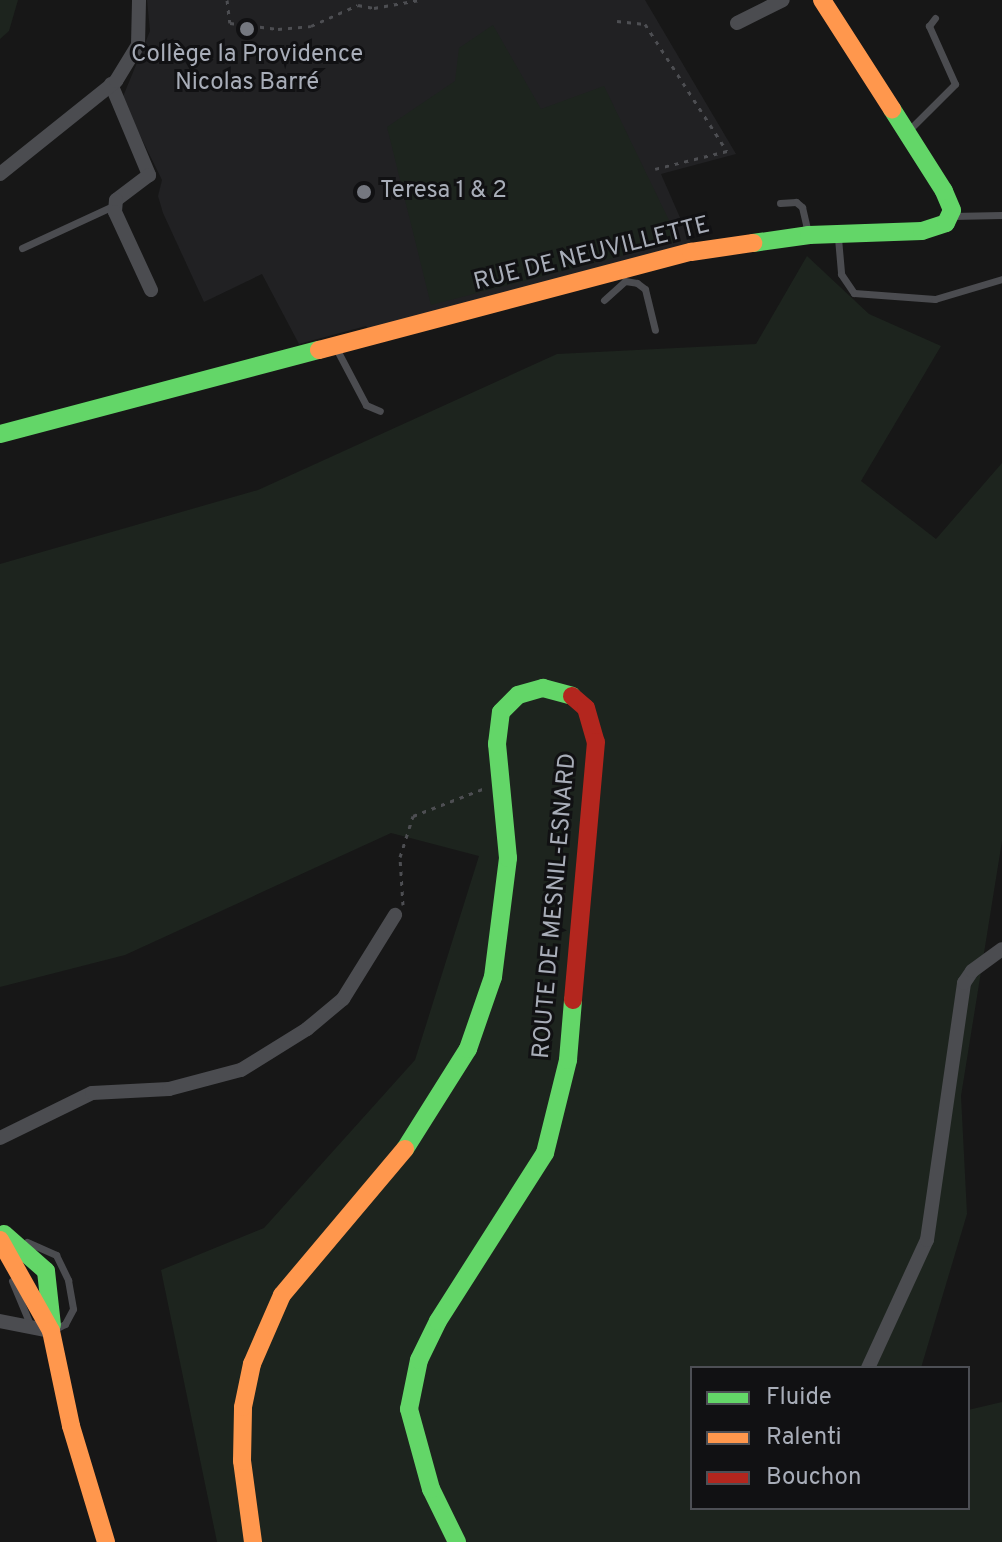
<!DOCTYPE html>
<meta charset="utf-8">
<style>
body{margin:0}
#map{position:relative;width:1002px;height:1542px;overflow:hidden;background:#171717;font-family:Overpass,sans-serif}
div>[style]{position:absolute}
.built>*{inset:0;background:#212123}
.green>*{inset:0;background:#1d241e}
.path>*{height:3px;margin-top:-1.5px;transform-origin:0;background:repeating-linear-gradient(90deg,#4d4e52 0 4px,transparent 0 10px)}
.lane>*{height:7px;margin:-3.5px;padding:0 3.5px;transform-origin:3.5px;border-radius:3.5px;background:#4b4c50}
.street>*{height:14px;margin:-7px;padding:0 7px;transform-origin:7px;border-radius:7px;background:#4b4c50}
.fast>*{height:18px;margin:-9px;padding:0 9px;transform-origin:9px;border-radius:9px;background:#63d668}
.slow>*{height:18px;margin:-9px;padding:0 9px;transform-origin:9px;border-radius:9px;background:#ff974d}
.jam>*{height:18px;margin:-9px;padding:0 9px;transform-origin:9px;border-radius:9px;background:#b3261e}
.dots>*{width:22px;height:22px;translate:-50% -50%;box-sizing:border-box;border:4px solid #111113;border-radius:50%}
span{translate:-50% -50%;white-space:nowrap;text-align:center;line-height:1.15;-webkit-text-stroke:6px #111113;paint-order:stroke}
.poi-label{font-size:24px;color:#a8adb8}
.left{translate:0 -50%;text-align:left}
.street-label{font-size:24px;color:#a8adb8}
.legend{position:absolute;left:690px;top:1366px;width:280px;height:144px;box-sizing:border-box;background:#111113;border:2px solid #4d4f55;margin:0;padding:10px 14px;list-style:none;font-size:24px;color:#a8adb8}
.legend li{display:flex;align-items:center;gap:16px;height:40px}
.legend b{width:40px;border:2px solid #4d4f55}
</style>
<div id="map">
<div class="built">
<i style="clip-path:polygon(147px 0,645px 0,736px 154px,661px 174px,692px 245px,369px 331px,366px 326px,299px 344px,262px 274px,204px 302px,163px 213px,158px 196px,162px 180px,122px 99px,150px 31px)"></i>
</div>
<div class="green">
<i style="clip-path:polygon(0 0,18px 0,9px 31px,0 39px)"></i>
<i style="clip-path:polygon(493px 25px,541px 109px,604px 86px,679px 241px,431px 305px,387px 127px,455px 81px,459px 48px)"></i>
<i style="clip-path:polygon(807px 256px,869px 314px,941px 346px,861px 481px,936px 539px,1002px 463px,1002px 841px,961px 1096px,967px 1214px,921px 1368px,692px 1368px,692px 1508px,968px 1508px,968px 1410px,1002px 1402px,1002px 1542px,217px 1542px,161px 1270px,264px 1228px,415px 1060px,479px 856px,391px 833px,125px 955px,0 987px,0 564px,258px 490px,557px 354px,756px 344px)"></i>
</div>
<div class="path">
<i style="left:227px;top:0;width:23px;rotate:83deg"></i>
<i style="left:230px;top:23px;width:48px;rotate:7.1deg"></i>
<i style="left:278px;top:29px;width:33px;rotate:-5deg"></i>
<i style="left:311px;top:26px;width:51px;rotate:-24.1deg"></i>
<i style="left:358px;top:5px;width:16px;rotate:11deg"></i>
<i style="left:374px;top:8px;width:46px;rotate:-10.1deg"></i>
<i style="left:617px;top:21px;width:28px;rotate:6deg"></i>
<i style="left:645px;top:24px;width:151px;rotate:57.2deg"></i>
<i style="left:727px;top:151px;width:74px;rotate:166deg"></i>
<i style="left:403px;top:905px;width:48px;rotate:-93.6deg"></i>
<i style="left:400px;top:857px;width:43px;rotate:-72.4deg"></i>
<i style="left:413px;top:816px;width:77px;rotate:-21.3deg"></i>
</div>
<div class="lane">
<i style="left:907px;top:132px;width:68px;rotate:-45deg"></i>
<i style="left:955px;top:84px;width:64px;rotate:-114.1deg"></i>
<i style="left:929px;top:26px;width:10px;rotate:-53deg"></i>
<i style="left:780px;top:203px;width:16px;rotate:-4deg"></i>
<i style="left:796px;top:202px;width:8px;rotate:40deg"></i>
<i style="left:802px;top:207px;width:26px;rotate:77deg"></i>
<i style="left:952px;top:216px;width:50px;rotate:-1.1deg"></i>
<i style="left:838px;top:238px;width:36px;rotate:85deg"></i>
<i style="left:841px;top:274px;width:23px;rotate:56deg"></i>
<i style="left:854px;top:293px;width:81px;rotate:4.2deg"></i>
<i style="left:935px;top:299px;width:70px;rotate:-16.6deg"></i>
<i style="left:22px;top:248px;width:102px;rotate:-24.8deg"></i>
<i style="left:604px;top:300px;width:28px;rotate:-42deg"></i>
<i style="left:625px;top:281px;width:12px;rotate:9deg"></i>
<i style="left:637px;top:283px;width:10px;rotate:37deg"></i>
<i style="left:645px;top:289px;width:42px;rotate:76.3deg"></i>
<i style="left:337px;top:350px;width:62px;rotate:62.2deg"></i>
<i style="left:366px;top:405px;width:15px;rotate:23deg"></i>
<i style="left:27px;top:1242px;width:32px;rotate:24deg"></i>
<i style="left:56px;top:1255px;width:28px;rotate:64deg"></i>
<i style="left:68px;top:1280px;width:29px;rotate:80deg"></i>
<i style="left:73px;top:1309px;width:17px;rotate:118deg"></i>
<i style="left:65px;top:1324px;width:13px;rotate:153deg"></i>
<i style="left:12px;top:1281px;width:47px;rotate:67.3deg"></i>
</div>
<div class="street">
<i style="left:737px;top:23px;width:51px;rotate:-26.6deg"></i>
<i style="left:111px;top:84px;width:99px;rotate:67.3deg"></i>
<i style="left:149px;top:175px;width:41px;rotate:142.9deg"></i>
<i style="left:116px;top:200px;width:12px;rotate:95deg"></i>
<i style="left:115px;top:212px;width:86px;rotate:65.2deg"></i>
<i style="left:0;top:174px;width:149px;rotate:-38.7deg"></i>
<i style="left:116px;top:81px;width:42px;rotate:-58.6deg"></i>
<i style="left:138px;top:45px;width:45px;rotate:-88.7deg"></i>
<i style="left:0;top:1138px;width:102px;rotate:-26.1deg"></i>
<i style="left:92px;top:1093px;width:77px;rotate:-3deg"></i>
<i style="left:169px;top:1089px;width:74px;rotate:-14.8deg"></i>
<i style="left:241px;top:1070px;width:78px;rotate:-31.8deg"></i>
<i style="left:307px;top:1029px;width:47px;rotate:-39.8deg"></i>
<i style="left:343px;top:999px;width:99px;rotate:-58.2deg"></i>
<i style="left:0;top:1321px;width:52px;rotate:11.1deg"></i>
<i style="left:868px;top:1368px;width:141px;rotate:-65.3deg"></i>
<i style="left:927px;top:1240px;width:260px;rotate:-81.8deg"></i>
<i style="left:964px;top:983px;width:14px;rotate:-56deg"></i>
<i style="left:972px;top:971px;width:37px;rotate:-36deg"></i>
</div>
<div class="fast">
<i style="left:753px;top:243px;width:57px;rotate:-8.1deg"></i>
<i style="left:809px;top:235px;width:113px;rotate:-2deg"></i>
<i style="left:922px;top:231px;width:25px;rotate:-18deg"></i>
<i style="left:946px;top:223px;width:14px;rotate:-65deg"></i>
<i style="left:952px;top:210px;width:21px;rotate:-113deg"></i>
<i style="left:944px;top:191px;width:97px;rotate:-122.4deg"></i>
<i style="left:0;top:434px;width:330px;rotate:-14.8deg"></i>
<i style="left:405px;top:1149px;width:118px;rotate:-57.8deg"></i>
<i style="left:468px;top:1049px;width:76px;rotate:-70.9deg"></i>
<i style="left:493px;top:977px;width:120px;rotate:-82.8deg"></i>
<i style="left:508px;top:858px;width:115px;rotate:-95.5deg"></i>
<i style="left:497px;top:744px;width:32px;rotate:-83deg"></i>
<i style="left:501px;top:712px;width:24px;rotate:-45deg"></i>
<i style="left:518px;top:695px;width:26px;rotate:-16deg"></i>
<i style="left:543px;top:688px;width:30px;rotate:15deg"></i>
<i style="left:4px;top:1234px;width:56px;rotate:41.4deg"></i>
<i style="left:46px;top:1271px;width:54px;rotate:83.7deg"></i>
<i style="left:457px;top:1542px;width:59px;rotate:-116.1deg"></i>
<i style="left:431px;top:1489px;width:83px;rotate:-105.4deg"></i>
<i style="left:409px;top:1409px;width:50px;rotate:-78.5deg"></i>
<i style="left:419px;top:1360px;width:43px;rotate:-64deg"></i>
<i style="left:438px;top:1321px;width:199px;rotate:-57.5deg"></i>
<i style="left:545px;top:1153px;width:96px;rotate:-76.1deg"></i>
<i style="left:568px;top:1060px;width:60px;rotate:-85.2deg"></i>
</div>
<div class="slow">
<i style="left:822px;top:0;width:130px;rotate:57.3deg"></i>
<i style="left:319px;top:350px;width:385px;rotate:-14.8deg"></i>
<i style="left:691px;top:252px;width:63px;rotate:-8.3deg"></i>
<i style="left:0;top:1240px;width:104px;rotate:60.7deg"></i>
<i style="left:51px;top:1331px;width:97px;rotate:78.1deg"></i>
<i style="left:71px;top:1426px;width:121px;rotate:73.2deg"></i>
<i style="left:253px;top:1542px;width:82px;rotate:-97.7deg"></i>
<i style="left:242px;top:1461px;width:54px;rotate:-88.9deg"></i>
<i style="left:243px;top:1407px;width:44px;rotate:-78.2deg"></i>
<i style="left:252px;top:1364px;width:75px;rotate:-66.5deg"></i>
<i style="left:282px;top:1295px;width:191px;rotate:-49.9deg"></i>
</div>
<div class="jam">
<i style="left:572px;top:696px;width:18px;rotate:41deg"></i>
<i style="left:586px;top:708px;width:35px;rotate:74deg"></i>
<i style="left:596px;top:742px;width:259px;rotate:95.1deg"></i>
</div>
<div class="dots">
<i style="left:247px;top:29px;background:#757880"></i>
<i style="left:364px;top:192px;background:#757880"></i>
</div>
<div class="poi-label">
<span style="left:247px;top:70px">Collège la Providence<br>Nicolas Barré</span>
<span class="left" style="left:380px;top:192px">Teresa 1 &amp; 2</span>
</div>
<div class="street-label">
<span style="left:592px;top:255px;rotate:-14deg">RUE DE NEUVILLETTE</span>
<span style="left:556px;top:906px;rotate:-85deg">ROUTE DE MESNIL-ESNARD</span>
</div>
<ul class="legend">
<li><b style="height:10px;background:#63d668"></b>Fluide</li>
<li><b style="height:10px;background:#ff974d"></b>Ralenti</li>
<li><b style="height:10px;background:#b3261e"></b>Bouchon</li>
</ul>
</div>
